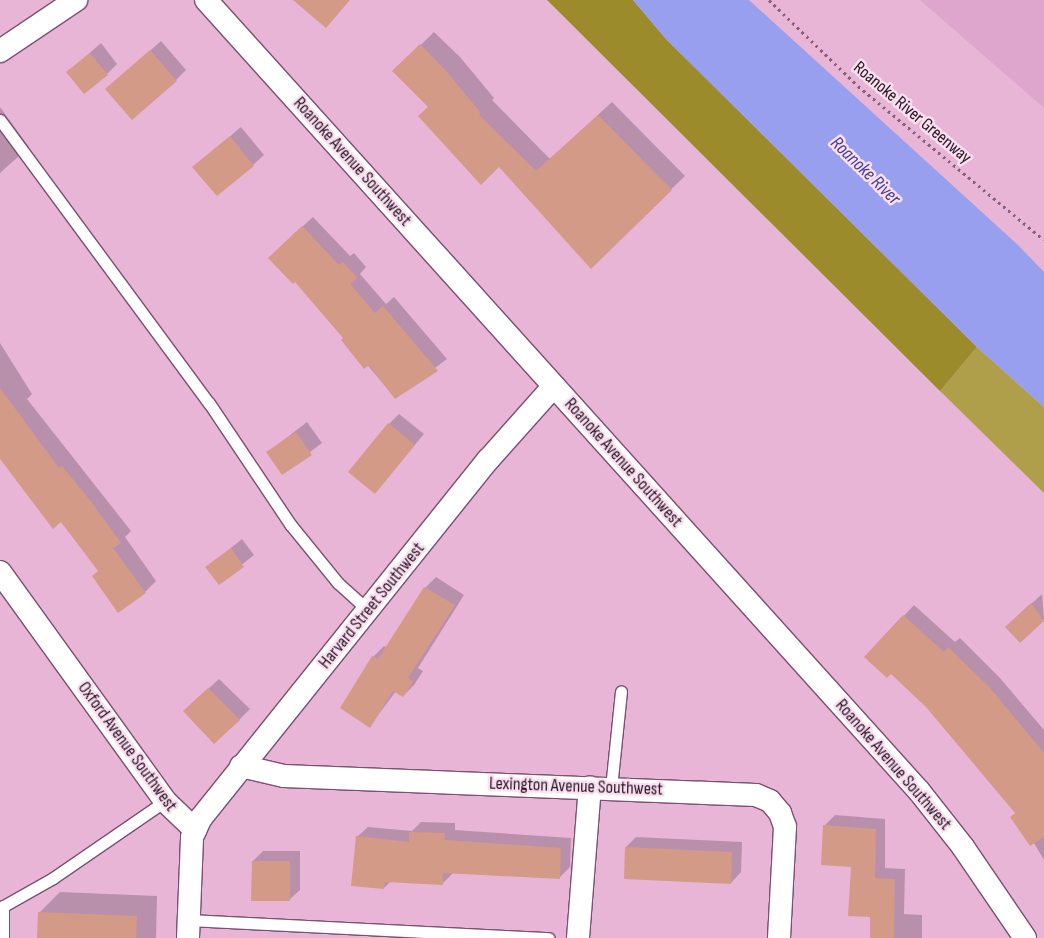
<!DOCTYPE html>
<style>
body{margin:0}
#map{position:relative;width:1044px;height:938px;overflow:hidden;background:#e8b5d7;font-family:"Sofia Sans Condensed",sans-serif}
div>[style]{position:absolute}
.built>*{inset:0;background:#dea6cc}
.green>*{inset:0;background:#af9f4b}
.forest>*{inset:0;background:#9c8b2a}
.water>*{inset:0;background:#979fee}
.shadow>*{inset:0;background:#0003}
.building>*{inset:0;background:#d39a88}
.path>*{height:3px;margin-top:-1.5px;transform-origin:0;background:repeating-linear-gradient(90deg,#836177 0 2.5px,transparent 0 6.5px)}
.roads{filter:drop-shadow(1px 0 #7d506f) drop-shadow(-1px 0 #7d506f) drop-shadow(0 1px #7d506f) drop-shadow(0 -1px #7d506f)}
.service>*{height:11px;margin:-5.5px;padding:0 5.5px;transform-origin:5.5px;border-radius:5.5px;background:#fff}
.minor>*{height:22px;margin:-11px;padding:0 11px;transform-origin:11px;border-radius:11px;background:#fff}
span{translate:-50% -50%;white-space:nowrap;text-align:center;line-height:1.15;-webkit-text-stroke:5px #f9dff0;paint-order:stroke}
.street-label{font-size:18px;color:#281522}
.water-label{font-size:19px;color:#3f3d99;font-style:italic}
</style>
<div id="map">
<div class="built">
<i style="clip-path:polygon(920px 0,1044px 0,1044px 108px)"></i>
</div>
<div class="green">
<i style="clip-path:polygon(977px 347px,1044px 407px,1044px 493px,940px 391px)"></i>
</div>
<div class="forest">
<i style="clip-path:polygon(547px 0,633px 0,666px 39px,977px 347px,940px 391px)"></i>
</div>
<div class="water">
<i style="clip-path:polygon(633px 0,749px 0,1018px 245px,1044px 272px,1044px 407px,977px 347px,666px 39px)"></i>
</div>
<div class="shadow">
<i style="clip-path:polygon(434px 32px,460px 57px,494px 98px,492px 100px,550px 159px,612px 102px,685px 176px,591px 267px,499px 165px,429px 106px,394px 71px)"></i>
<i style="clip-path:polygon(161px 41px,186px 70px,176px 80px,118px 79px)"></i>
<i style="clip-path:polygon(101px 43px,117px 64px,107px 74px,68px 72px)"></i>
<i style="clip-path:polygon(0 107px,29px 147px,0 173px)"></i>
<i style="clip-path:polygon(241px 127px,264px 155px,253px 165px,194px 167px)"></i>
<i style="clip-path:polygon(313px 217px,350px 256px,354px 253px,366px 267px,360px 274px,386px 304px,394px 297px,447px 359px,395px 398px,345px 338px,280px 247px)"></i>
<i style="clip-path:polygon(0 343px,32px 394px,27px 399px,131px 531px,125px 537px,156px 581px,145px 592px,99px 570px,61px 520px,53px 527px,0 456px)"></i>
<i style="clip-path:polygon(399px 414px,424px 434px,375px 492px,389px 424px)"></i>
<i style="clip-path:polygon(307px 422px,322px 443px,282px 473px,268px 452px)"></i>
<i style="clip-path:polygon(242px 539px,254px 555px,219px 583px,207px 567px)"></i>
<i style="clip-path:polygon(436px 577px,464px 595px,418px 668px,423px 671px,414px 685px,403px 696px,396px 691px,370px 726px,341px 707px,373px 657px,384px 646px,387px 648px,425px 588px)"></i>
<i style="clip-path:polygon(1042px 594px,1044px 619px,1020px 641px,1017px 617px)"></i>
<i style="clip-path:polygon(914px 605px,955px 642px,960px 638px,1000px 678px,1044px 730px,1044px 860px,1016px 813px,927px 706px,891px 673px,866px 657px)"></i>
<i style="clip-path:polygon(219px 679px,250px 709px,239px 720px,195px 701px)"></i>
<i style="clip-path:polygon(835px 815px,885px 819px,885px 868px,905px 869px,904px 914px,922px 915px,922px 938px,871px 938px,872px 916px,852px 865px,824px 826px)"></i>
<i style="clip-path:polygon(421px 822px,455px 823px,455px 830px,571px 838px,570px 867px,559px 878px,453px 873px,443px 883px,391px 881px,384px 888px,357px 837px,368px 827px,412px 831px)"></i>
<i style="clip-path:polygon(636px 837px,742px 842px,741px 872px,731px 883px,626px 847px)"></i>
<i style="clip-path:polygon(263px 851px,300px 851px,300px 890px,289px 900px,253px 861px)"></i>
<i style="clip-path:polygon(60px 892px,157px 896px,156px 938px,39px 938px,39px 913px)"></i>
</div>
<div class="building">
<i style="clip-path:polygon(293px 0,350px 0,326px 28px)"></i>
<i style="clip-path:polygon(420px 44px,446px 71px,481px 113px,479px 115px,536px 171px,598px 115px,672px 190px,591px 269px,499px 167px,481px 185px,418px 116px,428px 107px,392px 71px)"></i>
<i style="clip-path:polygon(150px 50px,177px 81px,132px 120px,105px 89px)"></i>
<i style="clip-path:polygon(90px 53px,108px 75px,84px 94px,66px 72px)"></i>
<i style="clip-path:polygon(230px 136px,254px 166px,217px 196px,192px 167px)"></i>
<i style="clip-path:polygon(302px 226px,339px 265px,343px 262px,357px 278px,350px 284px,375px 313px,383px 306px,438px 371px,395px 399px,369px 365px,364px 369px,341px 340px,343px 338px,295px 282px,293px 284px,268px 258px)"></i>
<i style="clip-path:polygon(0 388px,59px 468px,62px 466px,89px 499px,121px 543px,113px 548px,146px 593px,118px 613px,92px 576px,98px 571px,61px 522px,53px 529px,0 459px)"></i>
<i style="clip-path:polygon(388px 423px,415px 445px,375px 494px,348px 472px)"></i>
<i style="clip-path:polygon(296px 432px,312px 455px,282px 475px,266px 452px)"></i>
<i style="clip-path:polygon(231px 548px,244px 567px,219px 585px,205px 567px)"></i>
<i style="clip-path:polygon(424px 587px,455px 605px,408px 678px,413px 682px,403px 697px,393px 691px,370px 728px,340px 708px,372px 656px,378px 659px)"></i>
<i style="clip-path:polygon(1031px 603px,1044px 621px,1020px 643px,1005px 627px)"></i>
<i style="clip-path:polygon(903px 615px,944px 652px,948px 647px,990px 688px,1044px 753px,1044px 837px,1030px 846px,1010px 817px,1015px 813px,926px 707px,891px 674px,887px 678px,864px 657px)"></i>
<i style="clip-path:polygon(208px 688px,240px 720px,214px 744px,183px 711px)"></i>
<i style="clip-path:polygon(823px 825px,876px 829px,875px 878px,895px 879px,894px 938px,870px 938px,870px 917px,848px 916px,851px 867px,821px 865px)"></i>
<i style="clip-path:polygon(409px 832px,445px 833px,445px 840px,561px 848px,560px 879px,443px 873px,443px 885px,385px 882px,384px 889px,351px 886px,356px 836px,409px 842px)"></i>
<i style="clip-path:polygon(625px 847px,732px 852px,731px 884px,624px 879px)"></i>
<i style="clip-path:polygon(252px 861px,290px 861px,290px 901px,251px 901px)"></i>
<i style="clip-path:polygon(38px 912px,137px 916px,136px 938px,37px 938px)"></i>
</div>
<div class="path">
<i style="left:769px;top:0;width:124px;rotate:44deg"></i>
<i style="left:858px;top:86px;width:241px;rotate:39.6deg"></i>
</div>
<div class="roads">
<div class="service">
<i style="left:0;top:120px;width:352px;rotate:53.6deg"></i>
<i style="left:209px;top:403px;width:146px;rotate:56.2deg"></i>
<i style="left:290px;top:524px;width:76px;rotate:50.9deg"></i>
<i style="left:338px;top:583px;width:42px;rotate:42.1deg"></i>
<i style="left:611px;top:788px;width:97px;rotate:-84.1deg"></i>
<i style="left:0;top:908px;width:61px;rotate:-29.5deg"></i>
<i style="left:53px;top:878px;width:136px;rotate:-34.5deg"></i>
<i style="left:189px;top:920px;width:360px;rotate:2.9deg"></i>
<i style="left:3px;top:938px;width:32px;rotate:-90deg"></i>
</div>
<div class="minor">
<i style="left:206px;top:0;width:1065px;rotate:47.97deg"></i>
<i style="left:919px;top:791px;width:71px;rotate:51.8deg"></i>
<i style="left:963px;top:847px;width:110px;rotate:55.7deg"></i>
<i style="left:0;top:51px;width:92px;rotate:-33.9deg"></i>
<i style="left:0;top:572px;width:282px;rotate:54.2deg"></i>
<i style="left:165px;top:801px;width:42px;rotate:44deg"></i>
<i style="left:241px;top:766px;width:44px;rotate:13.1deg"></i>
<i style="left:284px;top:776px;width:472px;rotate:2.3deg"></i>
<i style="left:756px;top:795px;width:15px;rotate:23deg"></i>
<i style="left:770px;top:801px;width:16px;rotate:50deg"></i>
<i style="left:780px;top:813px;width:15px;rotate:70deg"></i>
<i style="left:785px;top:827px;width:111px;rotate:93.1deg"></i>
<i style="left:188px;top:938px;width:101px;rotate:-87.7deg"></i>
<i style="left:192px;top:837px;width:21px;rotate:-65deg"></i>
<i style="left:201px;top:818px;width:459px;rotate:-51.3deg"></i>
<i style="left:488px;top:460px;width:99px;rotate:-48.3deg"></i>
<i style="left:578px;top:938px;width:151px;rotate:-85.5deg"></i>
</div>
</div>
<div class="street-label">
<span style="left:912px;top:113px;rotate:40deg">Roanoke River Greenway</span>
<span style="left:352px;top:162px;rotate:48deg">Roanoke Avenue Southwest</span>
<span style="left:623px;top:463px;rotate:48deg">Roanoke Avenue Southwest</span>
<span style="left:372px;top:606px;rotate:-51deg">Harvard Street Southwest</span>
<span style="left:127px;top:747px;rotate:54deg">Oxford Avenue Southwest</span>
<span style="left:893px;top:765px;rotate:49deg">Roanoke Avenue Southwest</span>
<span style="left:576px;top:787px;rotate:2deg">Lexington Avenue Southwest</span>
</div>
<div class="water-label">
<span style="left:865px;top:171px;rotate:44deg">Roanoke River</span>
</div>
</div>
